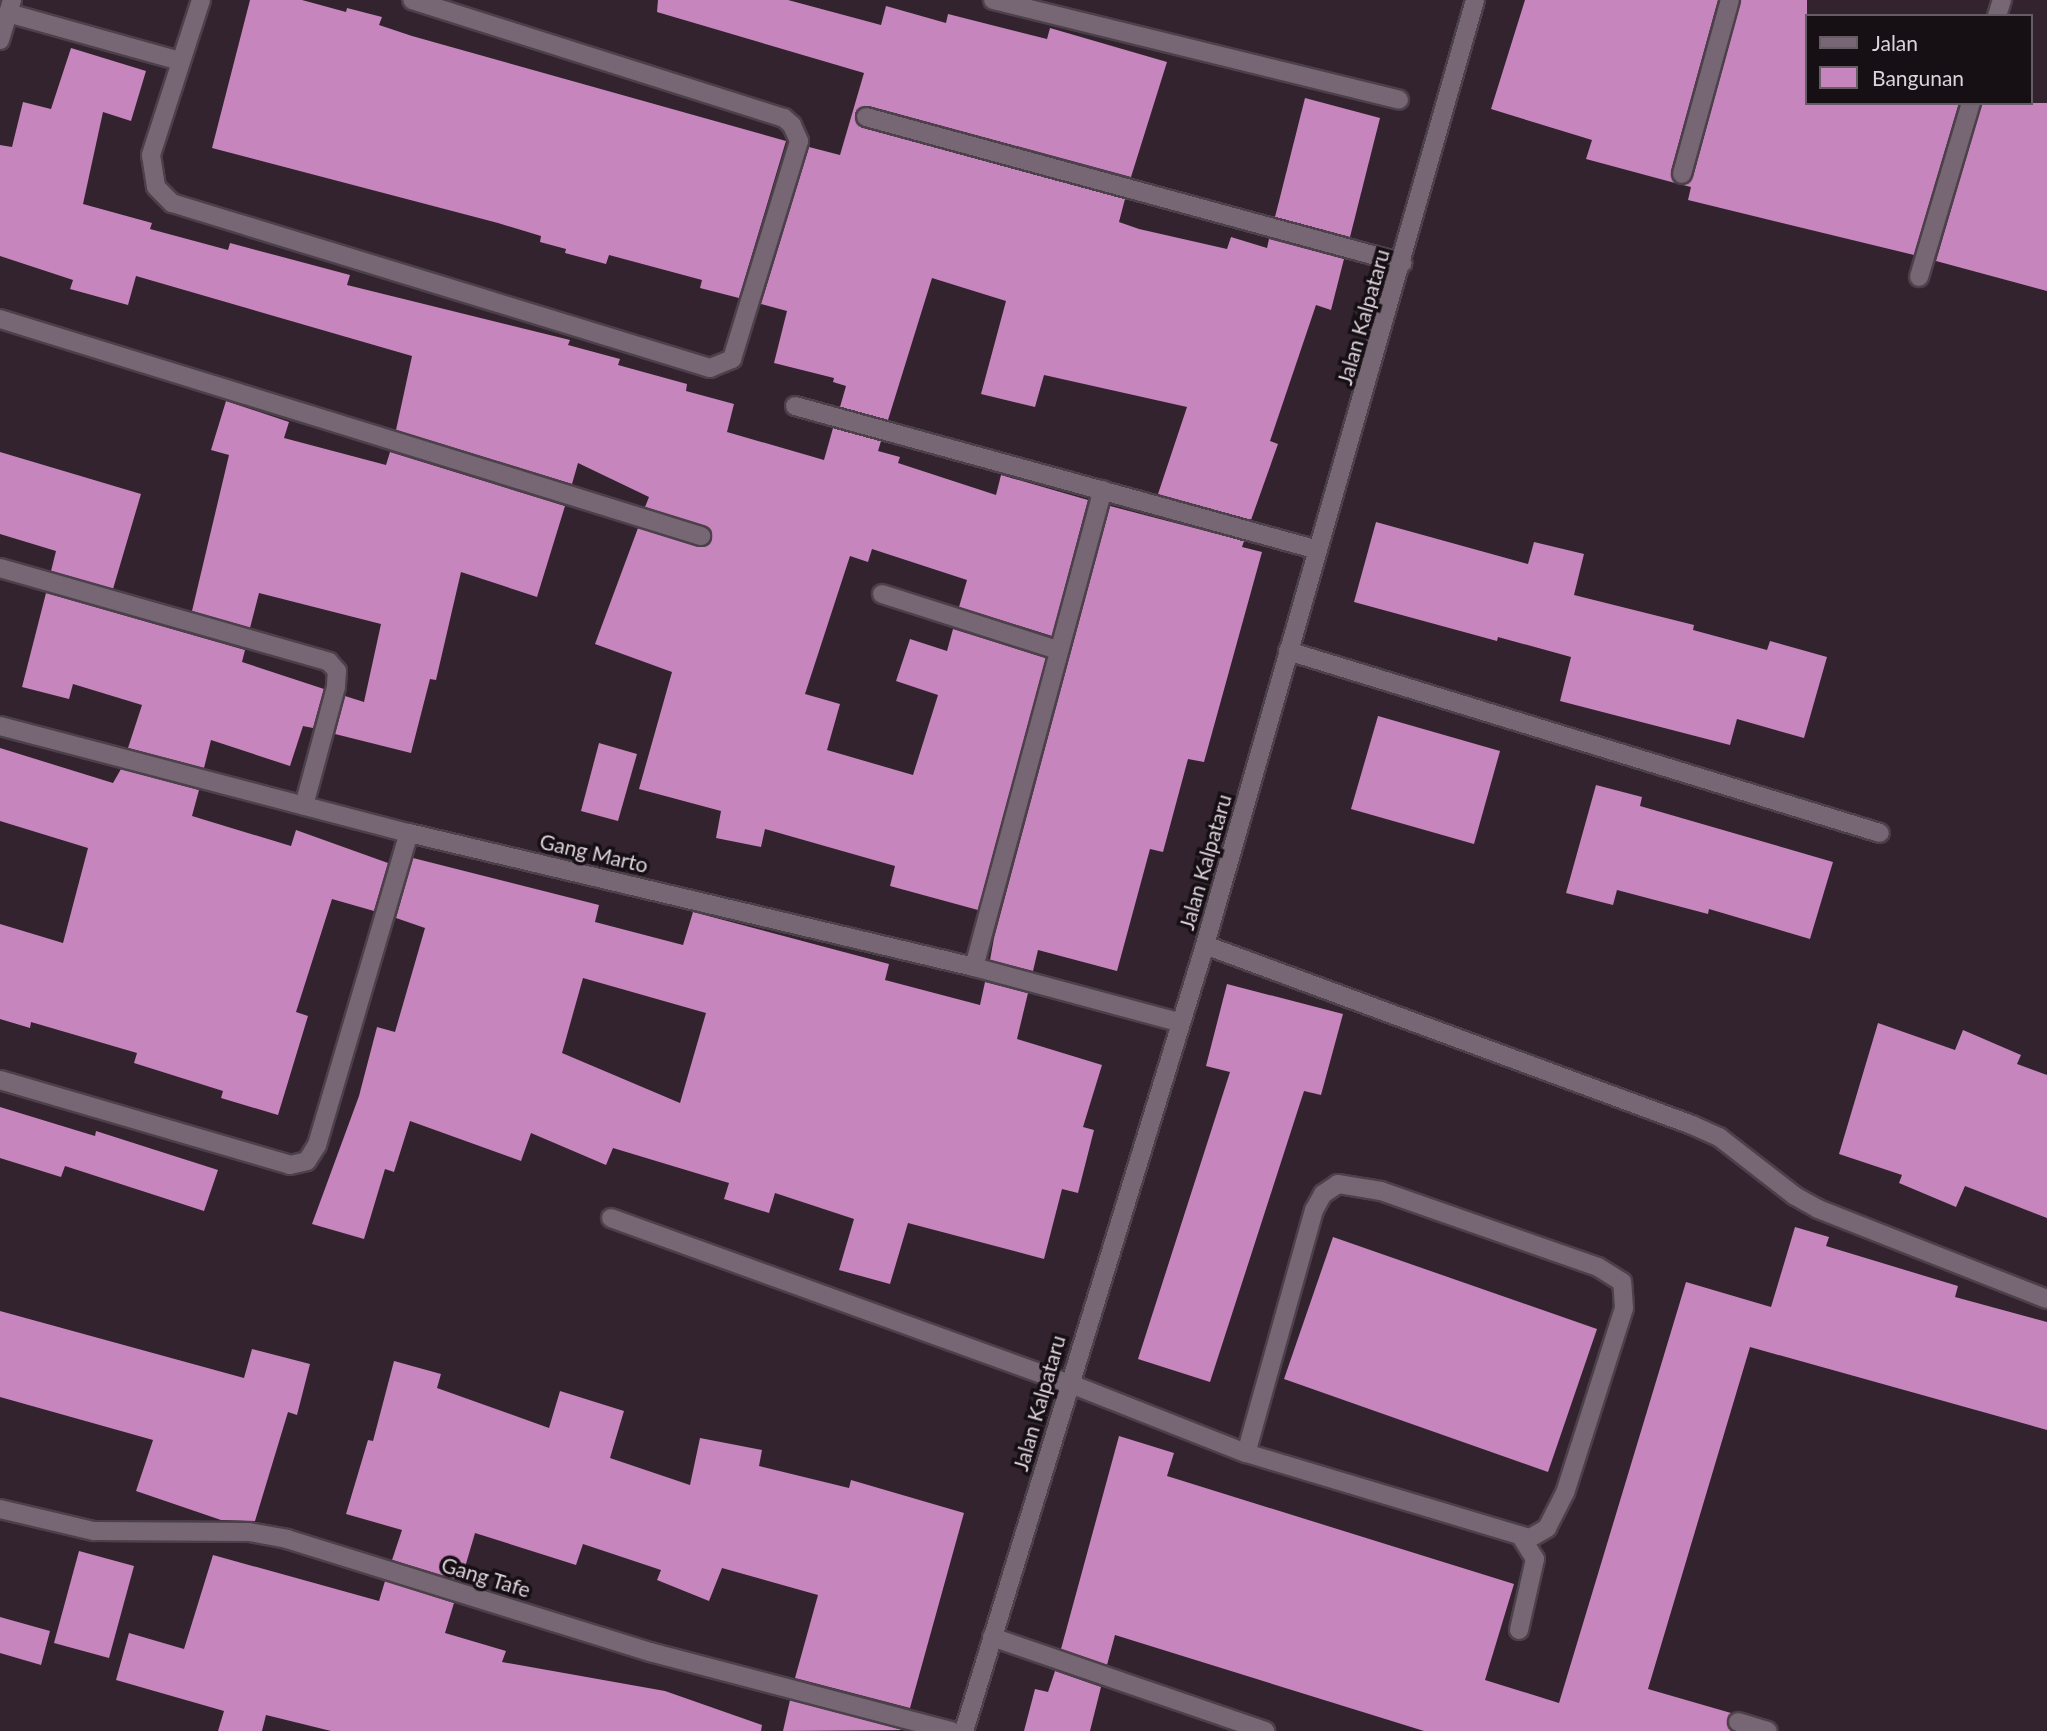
<!DOCTYPE html>
<style>
body{margin:0}
#map{position:relative;width:2047px;height:1731px;overflow:hidden;background:#32232f;font-family:Lato,sans-serif}
div>[style]{position:absolute}
.building>*{inset:0;background:#c685bc}
.roads{filter:drop-shadow(2px 0 #4c404a) drop-shadow(-2px 0 #4c404a) drop-shadow(0 2px #4c404a) drop-shadow(0 -2px #4c404a)}
.minor>*{height:18px;margin:-9px;padding:0 9px;transform-origin:9px;border-radius:9px;background:#776674}
.tertiary>*{height:18px;margin:-9px;padding:0 9px;transform-origin:9px;border-radius:9px;background:#776674}
span{translate:-50% -50%;white-space:nowrap;text-align:center;line-height:1.15;-webkit-text-stroke:7px #160f14;paint-order:stroke}
.street-label{font-size:21px;color:#ddd3db}
.legend{position:absolute;left:1805px;top:14px;width:228px;height:91px;box-sizing:border-box;background:#160f14;border:2px solid #665d64;margin:0;padding:9px 12px;list-style:none;font-size:21px;color:#ddd3db}
.legend li{display:flex;align-items:center;gap:14px;height:35px}
.legend b{width:35px;border:2px solid #665d64}
</style>
<div id="map">
<div class="building">
<i style="clip-path:polygon(250px 0,302px 0,346px 12px,347px 8px,382px 17px,379px 25px,412px 36px,786px 141px,739px 298px,700px 288px,702px 280px,609px 255px,606px 264px,565px 253px,566px 249px,540px 242px,541px 236px,498px 223px,212px 148px)"></i>
<i style="clip-path:polygon(658px 0,788px 0,881px 25px,886px 6px,946px 23px,948px 14px,1047px 39px,1050px 28px,1167px 62px,1131px 177px,869px 106px,859px 108px,855px 119px,863px 128px,1125px 199px,1119px 222px,1139px 229px,1227px 249px,1231px 237px,1267px 248px,1269px 239px,1344px 259px,1331px 310px,1316px 305px,1270px 441px,1278px 444px,1251px 520px,1158px 494px,1187px 407px,1044px 375px,1035px 407px,981px 394px,1006px 301px,932px 278px,888px 420px,840px 407px,846px 386px,833px 382px,834px 378px,774px 363px,787px 311px,761px 304px,809px 147px,840px 155px,864px 73px,657px 12px)"></i>
<i style="clip-path:polygon(1525px 0,1718px 0,1671px 171px,1675px 183px,1586px 159px,1592px 140px,1491px 109px)"></i>
<i style="clip-path:polygon(1741px 0,1807px 0,1807px 103px,1959px 103px,1914px 255px,1688px 200px,1691px 187px,1683px 185px,1693px 177px)"></i>
<i style="clip-path:polygon(71px 48px,146px 71px,131px 121px,103px 112px,83px 204px,152px 223px,150px 229px,228px 250px,230px 243px,350px 275px,347px 285px,570px 340px,568px 345px,620px 359px,618px 365px,687px 384px,686px 391px,734px 404px,727px 432px,824px 460px,833px 428px,881px 441px,878px 451px,900px 457px,898px 463px,996px 495px,1001px 475px,1088px 500px,1052px 636px,959px 607px,967px 580px,872px 549px,868px 562px,850px 556px,805px 694px,840px 704px,827px 750px,913px 775px,938px 695px,896px 681px,910px 639px,947px 651px,953px 629px,1046px 658px,978px 910px,890px 886px,895px 866px,765px 829px,761px 847px,716px 838px,721px 811px,639px 789px,672px 672px,595px 644px,638px 528px,703px 547px,712px 539px,709px 528px,645px 507px,649px 497px,578px 463px,572px 484px,396px 430px,412px 356px,136px 276px,128px 305px,70px 289px,73px 280px,0 256px,0 145px,12px 147px,23px 102px,51px 109px)"></i>
<i style="clip-path:polygon(1305px 98px,1380px 118px,1350px 237px,1275px 217px)"></i>
<i style="clip-path:polygon(1982px 103px,2047px 103px,2047px 291px,1936px 261px)"></i>
<i style="clip-path:polygon(226px 401px,289px 422px,284px 438px,386px 465px,390px 452px,565px 506px,537px 597px,461px 572px,436px 680px,430px 679px,411px 753px,335px 734px,345px 696px,364px 702px,381px 624px,259px 593px,250px 628px,192px 611px,229px 455px,211px 450px)"></i>
<i style="clip-path:polygon(0 452px,141px 494px,113px 589px,51px 571px,56px 551px,0 534px)"></i>
<i style="clip-path:polygon(1110px 506px,1244px 541px,1242px 547px,1262px 552px,1204px 762px,1188px 759px,1163px 852px,1150px 849px,1117px 971px,1038px 950px,1033px 971px,990px 960px,994px 938px)"></i>
<i style="clip-path:polygon(1376px 522px,1528px 564px,1534px 542px,1584px 554px,1574px 595px,1694px 625px,1693px 630px,1767px 650px,1770px 641px,1827px 657px,1804px 738px,1737px 719px,1730px 745px,1560px 701px,1571px 657px,1498px 637px,1497px 641px,1354px 602px)"></i>
<i style="clip-path:polygon(46px 593px,245px 650px,242px 662px,324px 689px,313px 728px,303px 726px,290px 766px,211px 740px,204px 768px,128px 748px,142px 705px,73px 684px,69px 699px,22px 687px)"></i>
<i style="clip-path:polygon(1378px 716px,1500px 751px,1474px 844px,1351px 809px)"></i>
<i style="clip-path:polygon(599px 743px,637px 754px,618px 821px,581px 811px)"></i>
<i style="clip-path:polygon(0 748px,113px 783px,121px 769px,199px 790px,192px 816px,291px 846px,296px 830px,388px 863px,374px 911px,332px 899px,296px 1012px,308px 1016px,278px 1115px,221px 1098px,223px 1091px,134px 1063px,137px 1053px,31px 1022px,30px 1028px,0 1019px,0 924px,63px 943px,88px 848px,0 821px)"></i>
<i style="clip-path:polygon(1596px 785px,1642px 797px,1640px 806px,1833px 862px,1810px 939px,1709px 909px,1708px 914px,1617px 890px,1613px 905px,1566px 893px)"></i>
<i style="clip-path:polygon(evenodd,413px 858px,599px 905px,595px 922px,683px 945px,693px 912px,889px 964px,885px 980px,980px 1005px,985px 982px,1028px 993px,1017px 1039px,1102px 1065px,1083px 1127px,1094px 1130px,1078px 1193px,1062px 1189px,1044px 1259px,908px 1223px,890px 1284px,839px 1270px,854px 1219px,775px 1193px,769px 1213px,724px 1199px,729px 1183px,613px 1148px,606px 1165px,531px 1133px,521px 1161px,410px 1121px,394px 1172px,385px 1169px,364px 1239px,312px 1224px,359px 1096px,377px 1027px,395px 1032px,425px 928px,396px 918px,413px 858px,583px 978px,706px 1013px,680px 1103px,562px 1053px,583px 978px)"></i>
<i style="clip-path:polygon(1227px 984px,1343px 1014px,1321px 1095px,1304px 1091px,1210px 1382px,1138px 1359px,1230px 1072px,1206px 1066px)"></i>
<i style="clip-path:polygon(1878px 1023px,1955px 1050px,1963px 1030px,2021px 1055px,2017px 1064px,2047px 1075px,2047px 1218px,1965px 1186px,1956px 1207px,1899px 1183px,1902px 1175px,1839px 1154px)"></i>
<i style="clip-path:polygon(0 1107px,95px 1136px,96px 1131px,218px 1170px,204px 1211px,65px 1166px,61px 1177px,0 1158px)"></i>
<i style="clip-path:polygon(1795px 1227px,1829px 1237px,1826px 1246px,1958px 1286px,1955px 1297px,2047px 1322px,2047px 1430px,1750px 1347px,1648px 1689px,1731px 1713px,1727px 1724px,1731px 1731px,1424px 1731px,1115px 1635px,1107px 1665px,1061px 1649px,1119px 1436px,1174px 1453px,1167px 1476px,1514px 1584px,1485px 1680px,1559px 1703px,1686px 1282px,1771px 1307px)"></i>
<i style="clip-path:polygon(1333px 1237px,1597px 1329px,1548px 1472px,1284px 1379px)"></i>
<i style="clip-path:polygon(0 1311px,244px 1378px,252px 1349px,310px 1364px,297px 1415px,288px 1412px,255px 1521px,221px 1520px,136px 1491px,153px 1440px,0 1397px)"></i>
<i style="clip-path:polygon(394px 1361px,441px 1374px,437px 1388px,549px 1428px,560px 1391px,624px 1411px,610px 1458px,690px 1485px,700px 1438px,762px 1450px,759px 1466px,849px 1488px,851px 1480px,964px 1513px,910px 1708px,795px 1678px,818px 1595px,722px 1568px,709px 1601px,657px 1580px,661px 1570px,583px 1544px,576px 1565px,475px 1533px,461px 1581px,392px 1560px,402px 1530px,346px 1514px,368px 1440px,373px 1441px)"></i>
<i style="clip-path:polygon(79px 1551px,134px 1566px,109px 1658px,54px 1643px)"></i>
<i style="clip-path:polygon(213px 1555px,379px 1601px,385px 1581px,454px 1603px,445px 1633px,506px 1651px,502px 1662px,665px 1691px,762px 1725px,761px 1731px,331px 1731px,266px 1715px,262px 1731px,218px 1731px,224px 1711px,116px 1680px,129px 1633px,184px 1649px)"></i>
<i style="clip-path:polygon(0 1617px,50px 1631px,41px 1665px,0 1653px)"></i>
<i style="clip-path:polygon(1055px 1671px,1101px 1687px,1090px 1731px,1024px 1731px,1035px 1689px,1048px 1692px)"></i>
<i style="clip-path:polygon(790px 1700px,904px 1730px,783px 1731px)"></i>
</div>
<div class="roads">
<div class="minor">
<i style="left:201px;top:0;width:163px;rotate:107.9deg"></i>
<i style="left:151px;top:155px;width:32px;rotate:81deg"></i>
<i style="left:156px;top:187px;width:23px;rotate:45deg"></i>
<i style="left:172px;top:203px;width:563px;rotate:17.05deg"></i>
<i style="left:710px;top:368px;width:24px;rotate:-22deg"></i>
<i style="left:732px;top:359px;width:228px;rotate:-72.9deg"></i>
<i style="left:799px;top:141px;width:17px;rotate:-114deg"></i>
<i style="left:792px;top:125px;width:11px;rotate:-139deg"></i>
<i style="left:784px;top:118px;width:390px;rotate:-162.4deg"></i>
<i style="left:993px;top:0;width:418px;rotate:13.8deg"></i>
<i style="left:8px;top:13px;width:179px;rotate:15.6deg"></i>
<i style="left:1997px;top:16px;width:17px;rotate:-73deg"></i>
<i style="left:866px;top:117px;width:556px;rotate:15.24deg"></i>
<i style="left:1682px;top:174px;width:180px;rotate:-74.6deg"></i>
<i style="left:1919px;top:277px;width:182px;rotate:-73.4deg"></i>
<i style="left:0;top:319px;width:734px;rotate:17.2deg"></i>
<i style="left:795px;top:406px;width:542px;rotate:15.39deg"></i>
<i style="left:0;top:568px;width:342px;rotate:15.9deg"></i>
<i style="left:329px;top:662px;width:12px;rotate:48deg"></i>
<i style="left:337px;top:671px;width:16px;rotate:94deg"></i>
<i style="left:336px;top:687px;width:123px;rotate:105.1deg"></i>
<i style="left:882px;top:594px;width:185px;rotate:17.7deg"></i>
<i style="left:1288px;top:651px;width:619px;rotate:17.09deg"></i>
<i style="left:0;top:726px;width:423px;rotate:14.7deg"></i>
<i style="left:409px;top:833px;width:581px;rotate:13.34deg"></i>
<i style="left:974px;top:967px;width:211px;rotate:15.1deg"></i>
<i style="left:1205px;top:945px;width:519px;rotate:20.28deg"></i>
<i style="left:1692px;top:1125px;width:30px;rotate:24deg"></i>
<i style="left:1719px;top:1137px;width:96px;rotate:37.8deg"></i>
<i style="left:1795px;top:1196px;width:26px;rotate:29deg"></i>
<i style="left:1818px;top:1209px;width:246px;rotate:21.5deg"></i>
<i style="left:974px;top:967px;width:494px;rotate:-74.9deg"></i>
<i style="left:0;top:1080px;width:302px;rotate:16.3deg"></i>
<i style="left:290px;top:1165px;width:17px;rotate:-13deg"></i>
<i style="left:307px;top:1161px;width:19px;rotate:-58deg"></i>
<i style="left:317px;top:1145px;width:325px;rotate:-73.6deg"></i>
<i style="left:611px;top:1218px;width:486px;rotate:19.9deg"></i>
<i style="left:1068px;top:1383px;width:191px;rotate:21.5deg"></i>
<i style="left:1246px;top:1453px;width:296px;rotate:16.7deg"></i>
<i style="left:1530px;top:1538px;width:20px;rotate:-30deg"></i>
<i style="left:1547px;top:1528px;width:39px;rotate:-63deg"></i>
<i style="left:1565px;top:1493px;width:194px;rotate:-72.3deg"></i>
<i style="left:1624px;top:1308px;width:26px;rotate:-94deg"></i>
<i style="left:1622px;top:1282px;width:28px;rotate:-148deg"></i>
<i style="left:1598px;top:1267px;width:230px;rotate:-160.7deg"></i>
<i style="left:1381px;top:1191px;width:44px;rotate:-170.8deg"></i>
<i style="left:1338px;top:1184px;width:18px;rotate:146deg"></i>
<i style="left:1323px;top:1194px;width:18px;rotate:119deg"></i>
<i style="left:1314px;top:1210px;width:252px;rotate:105.6deg"></i>
<i style="left:0;top:1509px;width:97px;rotate:13.2deg"></i>
<i style="left:94px;top:1531px;width:155px;rotate:0.4deg"></i>
<i style="left:249px;top:1532px;width:39px;rotate:10deg"></i>
<i style="left:287px;top:1539px;width:380px;rotate:17.3deg"></i>
<i style="left:650px;top:1652px;width:312px;rotate:14.7deg"></i>
<i style="left:1519px;top:1630px;width:73px;rotate:-77.3deg"></i>
<i style="left:1535px;top:1559px;width:26px;rotate:-122deg"></i>
<i style="left:992px;top:1637px;width:289px;rotate:19deg"></i>
<i style="left:1738px;top:1722px;width:31px;rotate:17deg"></i>
<i style="left:964px;top:1731px;width:822px;rotate:-72.95deg"></i>
<i style="left:1205px;top:945px;width:983px;rotate:-74.05deg"></i>
</div>
<div class="tertiary">
<i style="left:0;top:40px;width:42px;rotate:-73.3deg"></i>
</div>
</div>
<div class="street-label">
<span style="left:1363px;top:317px;rotate:-74deg">Jalan Kalpataru</span>
<span style="left:594px;top:853px;rotate:13deg">Gang Marto</span>
<span style="left:1205px;top:862px;rotate:-74deg">Jalan Kalpataru</span>
<span style="left:1039px;top:1403px;rotate:-74deg">Jalan Kalpataru</span>
<span style="left:486px;top:1577px;rotate:17deg">Gang Tafe</span>
</div>
<ul class="legend">
<li><b style="height:9px;background:#776674"></b>Jalan</li>
<li><b style="height:19px;background:#c685bc"></b>Bangunan</li>
</ul>
</div>
